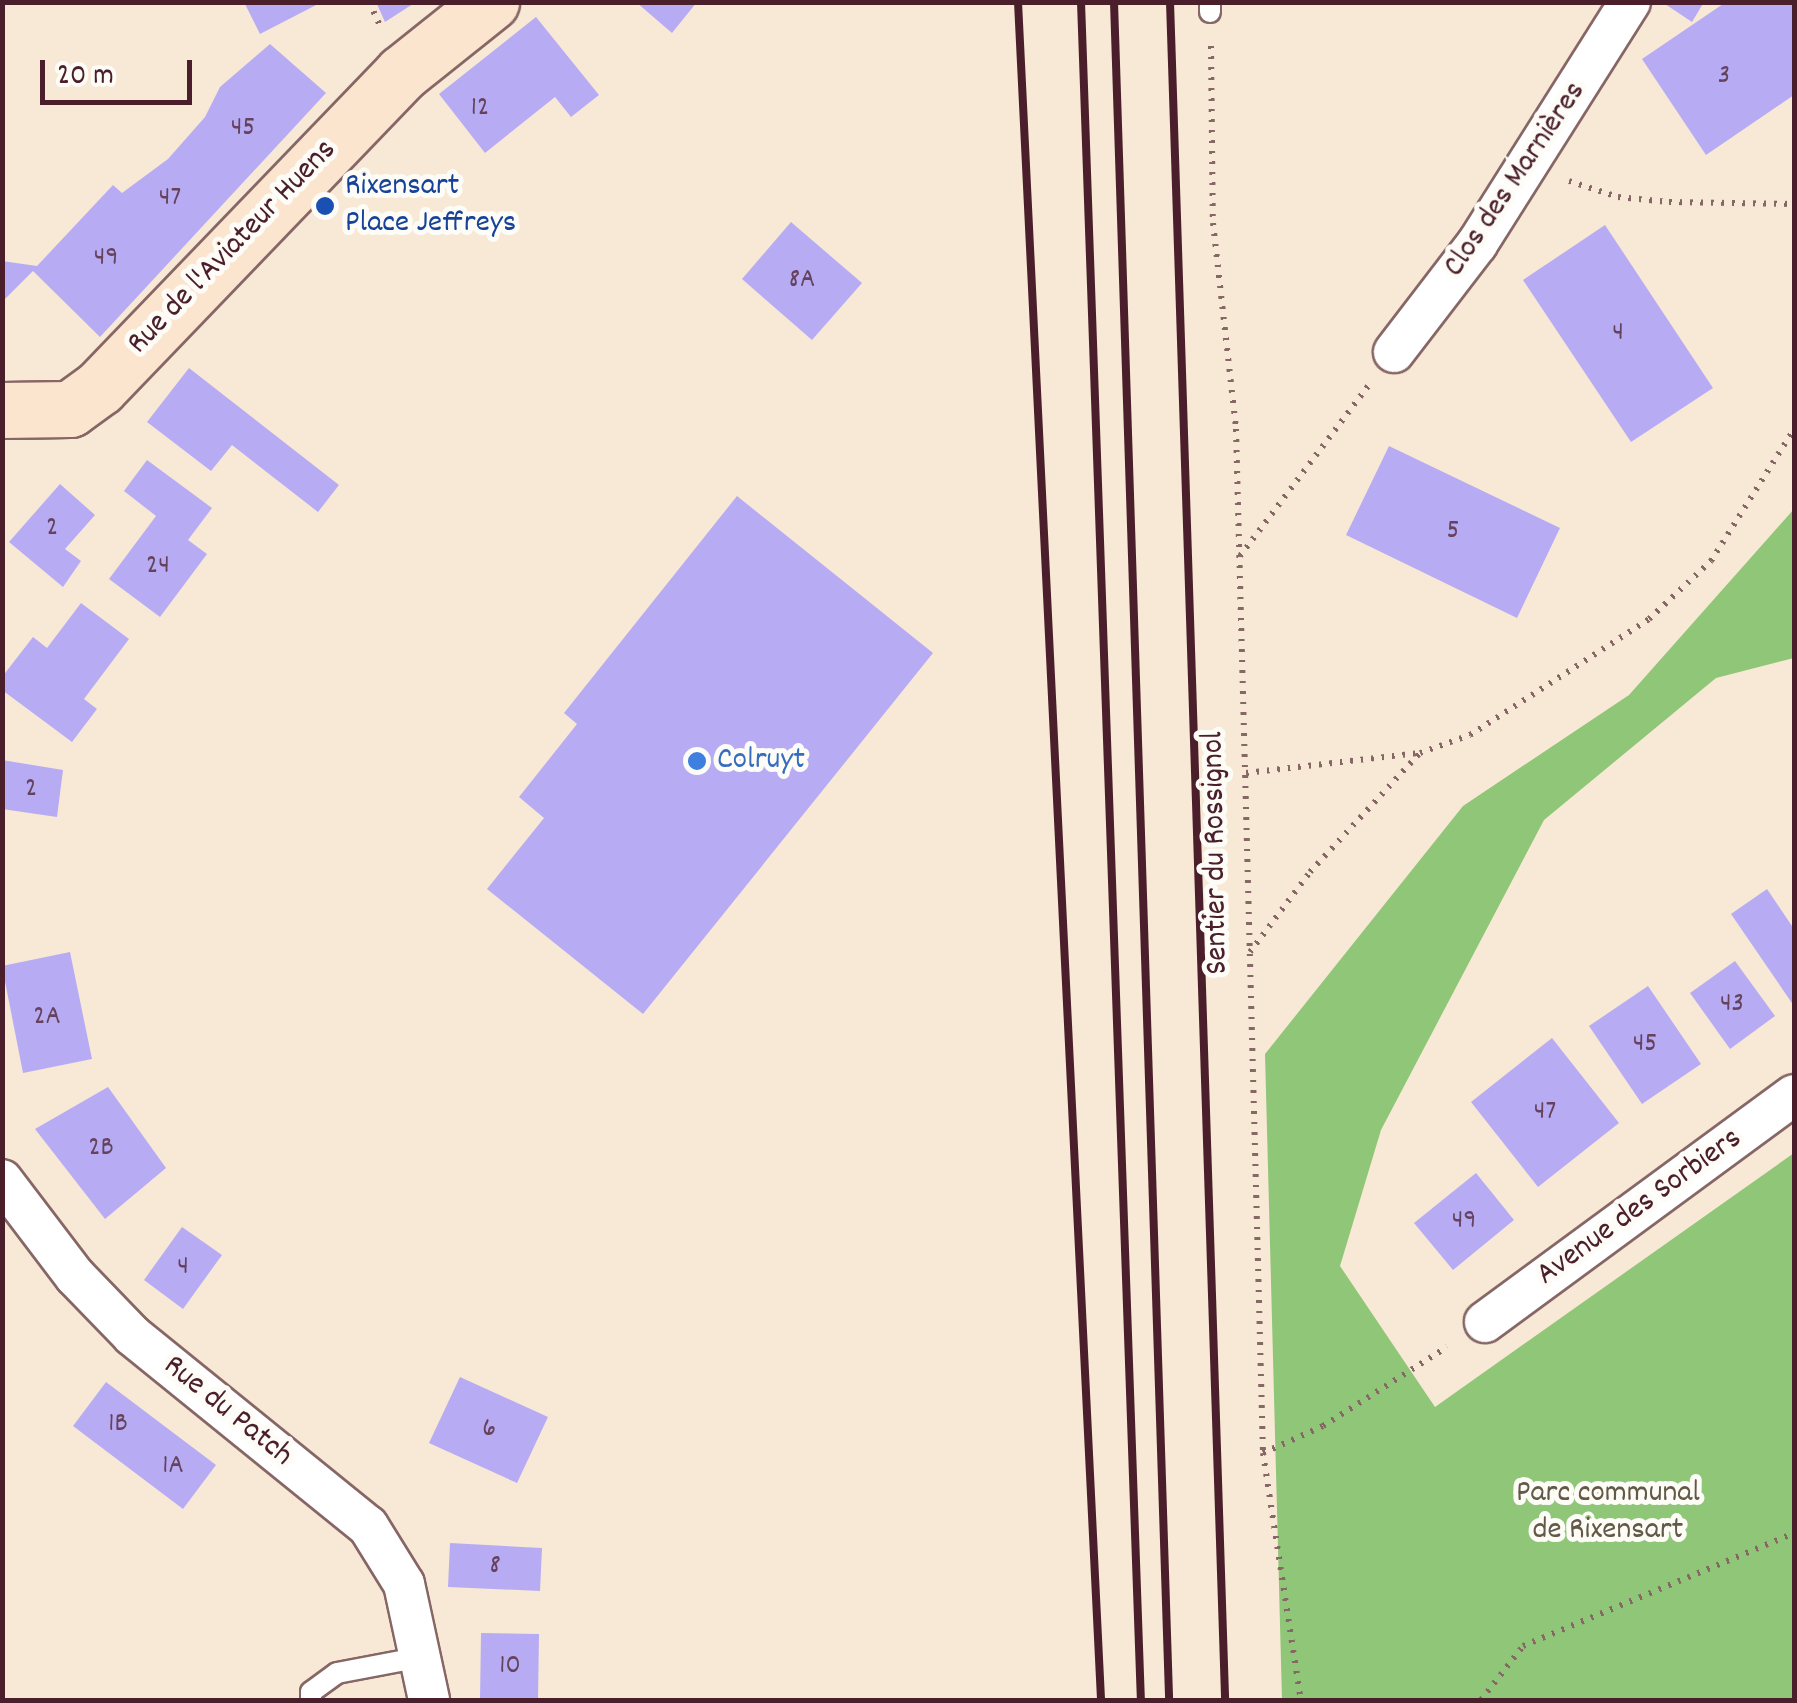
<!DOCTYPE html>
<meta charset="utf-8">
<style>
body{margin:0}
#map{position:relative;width:1797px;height:1703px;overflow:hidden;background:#f7e9d5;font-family:Dekko,sans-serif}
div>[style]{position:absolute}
.green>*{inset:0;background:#8fc678}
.building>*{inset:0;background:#b7acf3}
.path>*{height:6px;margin-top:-3px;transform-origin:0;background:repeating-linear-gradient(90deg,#876666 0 2.5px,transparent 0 10.5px)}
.roads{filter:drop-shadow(2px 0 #876666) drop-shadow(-2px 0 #876666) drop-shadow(0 2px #876666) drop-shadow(0 -2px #876666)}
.lane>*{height:20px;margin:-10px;padding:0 10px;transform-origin:10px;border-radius:10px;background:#fff}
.street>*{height:40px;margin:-20px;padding:0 20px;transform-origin:20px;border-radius:20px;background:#fff}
.secondary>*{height:55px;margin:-27.5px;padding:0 27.5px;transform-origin:27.5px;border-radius:27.5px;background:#fce5cf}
.rail>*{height:8px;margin:-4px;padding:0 4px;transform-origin:4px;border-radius:4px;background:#4a1f2b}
.dots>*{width:28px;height:28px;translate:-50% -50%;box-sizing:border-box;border:5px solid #fdfcf7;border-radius:50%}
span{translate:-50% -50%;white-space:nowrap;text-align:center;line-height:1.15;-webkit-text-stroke:10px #fdfcf7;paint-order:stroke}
.number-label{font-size:28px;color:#65425d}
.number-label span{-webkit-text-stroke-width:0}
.street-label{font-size:32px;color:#4a1f2b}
.transit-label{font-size:32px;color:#164399}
.left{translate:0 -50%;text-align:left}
.shop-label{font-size:32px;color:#366cbe}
.park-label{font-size:32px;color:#625946}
.frame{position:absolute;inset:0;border:5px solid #4a1f2b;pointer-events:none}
.scale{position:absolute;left:40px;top:60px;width:152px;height:45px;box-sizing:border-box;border:5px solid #4a1f2b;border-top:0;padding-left:12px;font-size:30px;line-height:35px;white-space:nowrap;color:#4a1f2b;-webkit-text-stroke:8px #fdfcf7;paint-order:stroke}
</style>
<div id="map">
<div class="green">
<i style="clip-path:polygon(1794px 509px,1794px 658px,1716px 678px,1544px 820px,1381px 1130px,1340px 1266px,1435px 1407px,1794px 1153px,1794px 1700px,1282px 1700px,1265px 1054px,1463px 806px,1629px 695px)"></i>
</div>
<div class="building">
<i style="clip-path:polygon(244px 2px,322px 2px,260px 34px)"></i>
<i style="clip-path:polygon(376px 2px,416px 2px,385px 22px)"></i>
<i style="clip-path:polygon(636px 2px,697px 2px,672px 33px)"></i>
<i style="clip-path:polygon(1662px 2px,1704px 2px,1692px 22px)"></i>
<i style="clip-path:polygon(1726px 2px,1794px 2px,1794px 95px,1706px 155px,1642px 59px)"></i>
<i style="clip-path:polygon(536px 17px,599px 95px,571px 117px,555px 97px,485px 153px,439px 94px)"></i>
<i style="clip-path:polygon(270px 44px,326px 93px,100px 337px,33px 271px,2px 302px,2px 261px,37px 266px,113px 185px,122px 193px,168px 159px,205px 117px,220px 87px)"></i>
<i style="clip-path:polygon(791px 222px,862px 283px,812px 340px,742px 279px)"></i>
<i style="clip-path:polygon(1605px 225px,1713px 388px,1631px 442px,1523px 280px)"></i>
<i style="clip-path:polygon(189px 368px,339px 485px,318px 512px,232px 445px,211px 471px,147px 422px)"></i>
<i style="clip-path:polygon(1389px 446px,1560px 528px,1517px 618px,1346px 535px)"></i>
<i style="clip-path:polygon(147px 460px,212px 508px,188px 540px,207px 554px,160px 617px,109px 579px,156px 516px,124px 491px)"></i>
<i style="clip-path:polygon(60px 484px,95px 515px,65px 549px,81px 561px,63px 587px,9px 542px)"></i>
<i style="clip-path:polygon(737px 496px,933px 653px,643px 1014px,487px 889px,544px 818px,519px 797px,577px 724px,564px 713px)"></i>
<i style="clip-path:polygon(81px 603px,129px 639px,84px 699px,97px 709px,72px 742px,2px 690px,2px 677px,33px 637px,47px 648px)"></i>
<i style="clip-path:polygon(2px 760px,63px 770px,57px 817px,2px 809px)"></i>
<i style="clip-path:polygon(1767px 889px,1794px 929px,1794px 1006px,1731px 914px)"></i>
<i style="clip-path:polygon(70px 952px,92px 1059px,23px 1073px,2px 966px)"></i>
<i style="clip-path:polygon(1735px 961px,1775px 1016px,1730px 1049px,1690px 993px)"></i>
<i style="clip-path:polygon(1648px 986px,1701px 1064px,1642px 1104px,1589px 1026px)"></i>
<i style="clip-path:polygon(1552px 1038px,1619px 1123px,1538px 1187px,1471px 1102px)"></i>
<i style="clip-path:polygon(108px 1087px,166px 1168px,105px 1219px,35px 1129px)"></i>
<i style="clip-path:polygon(1476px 1173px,1514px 1220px,1453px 1270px,1414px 1223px)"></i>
<i style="clip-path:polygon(182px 1227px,222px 1255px,183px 1309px,144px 1280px)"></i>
<i style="clip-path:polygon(460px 1377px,548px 1417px,517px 1483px,429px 1443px)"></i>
<i style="clip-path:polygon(106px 1382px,216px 1465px,183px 1509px,73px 1426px)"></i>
<i style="clip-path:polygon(450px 1543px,542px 1548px,540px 1591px,448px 1587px)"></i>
<i style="clip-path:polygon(481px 1633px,539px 1634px,538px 1700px,480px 1700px)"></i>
</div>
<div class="path">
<i style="left:369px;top:2px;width:26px;rotate:65deg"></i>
<i style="left:1211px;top:46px;width:177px;rotate:89.4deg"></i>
<i style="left:1213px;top:223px;width:207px;rotate:83.6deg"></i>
<i style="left:1236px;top:429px;width:1024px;rotate:88.49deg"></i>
<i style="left:1263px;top:1453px;width:250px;rotate:81.3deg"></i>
<i style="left:1569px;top:181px;width:52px;rotate:18.1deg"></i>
<i style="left:1618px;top:197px;width:51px;rotate:5.6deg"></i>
<i style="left:1669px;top:202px;width:125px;rotate:0.9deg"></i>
<i style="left:1240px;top:556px;width:213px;rotate:-53deg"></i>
<i style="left:1246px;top:773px;width:175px;rotate:-6.6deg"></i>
<i style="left:1420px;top:753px;width:53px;rotate:-19.8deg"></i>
<i style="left:1470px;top:735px;width:213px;rotate:-32.9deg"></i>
<i style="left:1649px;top:619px;width:85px;rotate:-43.1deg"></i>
<i style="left:1711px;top:561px;width:156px;rotate:-57.8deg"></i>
<i style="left:1250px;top:952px;width:100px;rotate:-53.1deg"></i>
<i style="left:1310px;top:872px;width:162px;rotate:-47.3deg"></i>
<i style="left:1263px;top:1453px;width:66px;rotate:-24.2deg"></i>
<i style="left:1323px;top:1426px;width:147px;rotate:-32.5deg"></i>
<i style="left:1481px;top:1700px;width:68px;rotate:-52.1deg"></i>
<i style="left:1523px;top:1646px;width:294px;rotate:-22.6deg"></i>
</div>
<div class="roads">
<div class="lane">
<i style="left:1210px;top:12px;width:10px;rotate:-90deg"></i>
<i style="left:311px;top:1700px;width:8px;rotate:-90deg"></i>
<i style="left:311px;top:1692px;width:32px;rotate:-36deg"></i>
<i style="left:337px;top:1673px;width:86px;rotate:-10.7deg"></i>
</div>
<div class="street">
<i style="left:1394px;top:352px;width:136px;rotate:-52.5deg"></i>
<i style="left:1477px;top:244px;width:286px;rotate:-57.7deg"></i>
<i style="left:2px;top:1180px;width:121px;rotate:52.8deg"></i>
<i style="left:75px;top:1276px;width:83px;rotate:46deg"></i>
<i style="left:133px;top:1336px;width:302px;rotate:39deg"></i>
<i style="left:368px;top:1526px;width:68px;rotate:58.2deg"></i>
<i style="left:404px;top:1584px;width:119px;rotate:77.8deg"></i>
<i style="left:1485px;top:1322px;width:383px;rotate:-36.3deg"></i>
</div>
<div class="secondary">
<i style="left:2px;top:410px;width:68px;rotate:-0.8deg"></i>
<i style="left:70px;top:409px;width:37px;rotate:-36deg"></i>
<i style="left:100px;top:387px;width:436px;rotate:-46.1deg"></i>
<i style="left:402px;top:73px;width:114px;rotate:-38.6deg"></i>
</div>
</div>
<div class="rail">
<i style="left:1018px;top:2px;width:1700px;rotate:87.2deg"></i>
<i style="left:1081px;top:2px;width:1699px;rotate:87.98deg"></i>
<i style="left:1114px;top:2px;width:1699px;rotate:88.14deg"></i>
<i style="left:1170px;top:2px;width:1699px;rotate:88.14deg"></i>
</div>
<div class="dots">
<i style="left:325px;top:206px;background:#1a4fb4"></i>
<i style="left:697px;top:761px;background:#3f7fe0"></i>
</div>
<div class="number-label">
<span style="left:1724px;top:77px">3</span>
<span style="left:480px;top:109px">12</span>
<span style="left:243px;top:129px">45</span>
<span style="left:170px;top:199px">47</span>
<span style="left:106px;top:259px">49</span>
<span style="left:802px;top:281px">8A</span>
<span style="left:1618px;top:334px">4</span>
<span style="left:52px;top:529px">2</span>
<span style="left:1453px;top:532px">5</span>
<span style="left:158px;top:567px">24</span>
<span style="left:31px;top:790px">2</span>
<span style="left:1732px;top:1005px">43</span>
<span style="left:47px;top:1018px">2A</span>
<span style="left:1645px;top:1045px">45</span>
<span style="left:1545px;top:1113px">47</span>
<span style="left:101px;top:1149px">2B</span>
<span style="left:1464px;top:1222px">49</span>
<span style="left:183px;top:1268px">4</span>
<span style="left:118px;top:1425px">1B</span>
<span style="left:489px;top:1430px">6</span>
<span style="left:173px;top:1467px">1A</span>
<span style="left:495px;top:1567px">8</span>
<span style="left:510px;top:1667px">10</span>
</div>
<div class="street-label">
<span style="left:1516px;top:180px;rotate:-56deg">Clos des Marnières</span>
<span style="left:233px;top:248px;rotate:-46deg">Rue de l'Aviateur Huens</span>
<span style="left:1217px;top:853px;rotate:-91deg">Sentier du Rossignol</span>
<span style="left:1640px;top:1208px;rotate:-36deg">Avenue des Sorbiers</span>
<span style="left:227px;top:1412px;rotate:39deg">Rue du Patch</span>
</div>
<div class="transit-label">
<span class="left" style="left:345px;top:206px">Rixensart<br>Place Jeffreys</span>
</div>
<div class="shop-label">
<span class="left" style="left:717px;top:761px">Colruyt</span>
</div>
<div class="park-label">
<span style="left:1608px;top:1513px">Parc communal<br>de Rixensart</span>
</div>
<div class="frame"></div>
<div class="scale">20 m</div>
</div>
